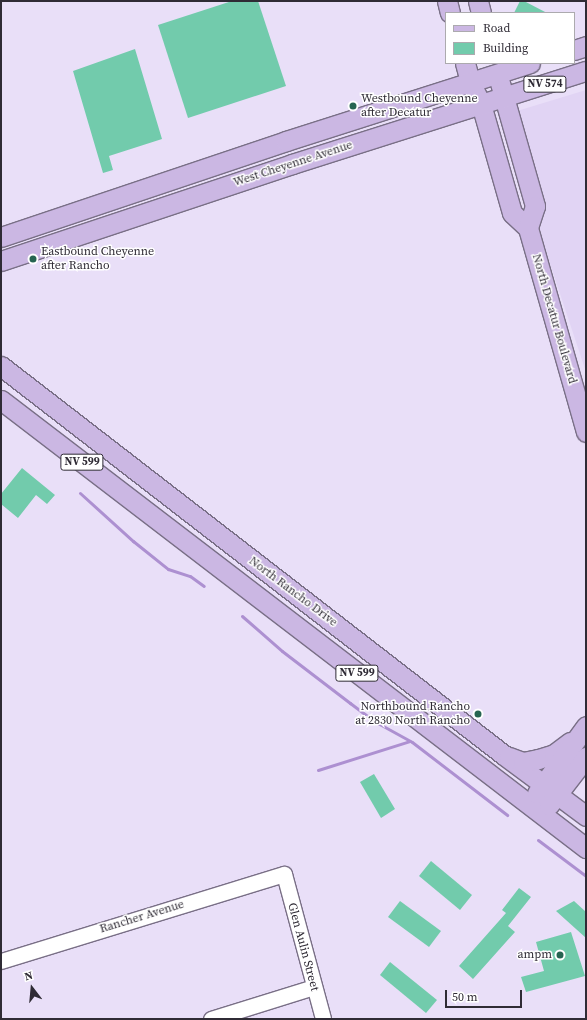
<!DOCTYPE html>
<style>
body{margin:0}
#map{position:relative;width:587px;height:1020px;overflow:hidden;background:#e9dff8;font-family:"Source Serif 4",serif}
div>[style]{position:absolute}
.built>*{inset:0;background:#e1d4f4}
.stream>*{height:3px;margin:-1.5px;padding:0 1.5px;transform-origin:1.5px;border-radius:1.5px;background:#ad90d1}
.building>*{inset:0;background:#72cbac}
.roads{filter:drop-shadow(1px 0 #796f86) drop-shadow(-1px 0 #796f86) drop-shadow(0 1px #796f86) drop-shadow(0 -1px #796f86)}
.minor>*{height:15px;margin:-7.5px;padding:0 7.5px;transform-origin:7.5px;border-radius:7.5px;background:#fff}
.major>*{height:19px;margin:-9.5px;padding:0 9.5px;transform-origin:9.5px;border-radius:9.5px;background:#cbb7e3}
.dots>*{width:11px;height:11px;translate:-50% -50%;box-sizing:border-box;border:2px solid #fff;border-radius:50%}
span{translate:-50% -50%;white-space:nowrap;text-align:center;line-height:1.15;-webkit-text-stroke:3px #fff;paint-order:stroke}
.shield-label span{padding:1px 3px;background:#fff;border:1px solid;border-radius:3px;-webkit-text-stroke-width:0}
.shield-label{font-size:11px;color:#2f2b35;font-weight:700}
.poi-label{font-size:12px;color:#2f2b35}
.left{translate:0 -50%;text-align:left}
.right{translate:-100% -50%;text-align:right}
.street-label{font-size:12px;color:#2f2b35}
.frame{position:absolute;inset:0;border:2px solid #2f2b35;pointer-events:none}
.legend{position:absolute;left:445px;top:12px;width:130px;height:52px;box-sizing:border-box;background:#fff;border:1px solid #acaaae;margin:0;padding:5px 7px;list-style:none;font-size:12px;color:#2f2b35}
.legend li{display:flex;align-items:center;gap:8px;height:20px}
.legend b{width:20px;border:1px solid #acaaae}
.north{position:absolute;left:12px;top:968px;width:40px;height:40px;-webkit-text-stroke:3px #fff;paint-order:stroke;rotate:344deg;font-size:11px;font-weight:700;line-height:16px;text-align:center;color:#2f2b35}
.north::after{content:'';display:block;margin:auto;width:14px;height:18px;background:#2f2b35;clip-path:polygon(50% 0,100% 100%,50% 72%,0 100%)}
.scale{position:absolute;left:445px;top:990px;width:77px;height:18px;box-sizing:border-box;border:2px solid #2f2b35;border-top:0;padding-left:5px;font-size:12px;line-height:14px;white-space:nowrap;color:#2f2b35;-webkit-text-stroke:3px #fff;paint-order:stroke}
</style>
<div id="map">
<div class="built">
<i style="clip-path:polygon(586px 90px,586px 372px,501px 116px)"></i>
</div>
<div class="stream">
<i style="left:80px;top:493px;width:72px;rotate:42.2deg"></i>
<i style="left:133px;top:541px;width:45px;rotate:38.7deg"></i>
<i style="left:168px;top:569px;width:23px;rotate:18deg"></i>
<i style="left:190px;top:576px;width:17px;rotate:36deg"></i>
<i style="left:242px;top:616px;width:53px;rotate:41.2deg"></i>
<i style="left:282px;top:651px;width:86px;rotate:37.4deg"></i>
<i style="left:350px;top:703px;width:30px;rotate:37deg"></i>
<i style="left:374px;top:721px;width:43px;rotate:28.9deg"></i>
<i style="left:412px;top:742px;width:120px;rotate:37.5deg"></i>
<i style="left:318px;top:770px;width:96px;rotate:-17.5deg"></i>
<i style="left:538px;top:840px;width:60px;rotate:36.9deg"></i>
</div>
<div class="building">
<i style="clip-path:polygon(232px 1px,258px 1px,286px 86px,188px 118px,158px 25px)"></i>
<i style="clip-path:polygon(520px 1px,524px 1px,547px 13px,514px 13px)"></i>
<i style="clip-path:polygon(135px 49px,162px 139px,109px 156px,113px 170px,103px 173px,73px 71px)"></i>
<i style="clip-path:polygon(22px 468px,55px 495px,47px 504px,36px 495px,18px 518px,1px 504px,1px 494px)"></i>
<i style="clip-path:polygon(374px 774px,395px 809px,381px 818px,360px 782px)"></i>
<i style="clip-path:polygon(431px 861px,472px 895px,460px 910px,419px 876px)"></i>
<i style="clip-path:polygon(519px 888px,531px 897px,508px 926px,515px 932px,473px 979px,459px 966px,506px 913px,502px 910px)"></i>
<i style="clip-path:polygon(400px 901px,441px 931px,429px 947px,388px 917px)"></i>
<i style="clip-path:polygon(574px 901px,586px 912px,586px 938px,556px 911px)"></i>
<i style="clip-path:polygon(571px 932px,585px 976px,526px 992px,521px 977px,544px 971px,536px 942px)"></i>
<i style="clip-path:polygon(390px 962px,437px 1000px,426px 1013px,380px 975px)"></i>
</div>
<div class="roads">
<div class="minor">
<i style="left:1px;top:961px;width:296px;rotate:-17.1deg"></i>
<i style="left:284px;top:874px;width:150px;rotate:74.9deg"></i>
<i style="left:211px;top:1019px;width:108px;rotate:-17.3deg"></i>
</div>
<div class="major">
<i style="left:447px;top:1px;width:12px;rotate:76deg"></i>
<i style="left:478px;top:1px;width:12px;rotate:76deg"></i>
<i style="left:574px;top:50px;width:13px;rotate:-18deg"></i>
<i style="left:465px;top:63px;width:20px;rotate:75deg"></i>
<i style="left:470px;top:82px;width:25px;rotate:63deg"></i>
<i style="left:481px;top:104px;width:113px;rotate:74.1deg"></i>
<i style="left:512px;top:213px;width:22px;rotate:43deg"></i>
<i style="left:528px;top:228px;width:212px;rotate:74.1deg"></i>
<i style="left:500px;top:83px;width:128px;rotate:74.1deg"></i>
<i style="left:535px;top:206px;width:23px;rotate:108deg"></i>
<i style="left:1px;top:237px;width:301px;rotate:-18.6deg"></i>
<i style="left:286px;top:141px;width:256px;rotate:-17.7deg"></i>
<i style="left:1px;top:261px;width:307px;rotate:-18.4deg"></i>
<i style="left:292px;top:164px;width:308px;rotate:-17.6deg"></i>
<i style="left:1px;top:366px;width:636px;rotate:37.72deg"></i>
<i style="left:504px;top:755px;width:102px;rotate:36.6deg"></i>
<i style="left:1px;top:400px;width:737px;rotate:37.45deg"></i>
<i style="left:509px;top:757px;width:15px;rotate:20deg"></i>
<i style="left:523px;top:762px;width:15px;rotate:-11deg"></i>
<i style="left:538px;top:759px;width:17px;rotate:-17deg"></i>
<i style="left:554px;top:754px;width:20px;rotate:-37deg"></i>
<i style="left:537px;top:793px;width:83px;rotate:-53.8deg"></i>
<i style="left:549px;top:805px;width:61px;rotate:-52.4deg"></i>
</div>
</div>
<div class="dots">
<i style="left:353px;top:106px;background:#266451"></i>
<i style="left:33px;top:259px;background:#266451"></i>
<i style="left:478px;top:714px;background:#266451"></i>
<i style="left:560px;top:955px;background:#266451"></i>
</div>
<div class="shield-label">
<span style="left:545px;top:84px">NV 574</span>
<span style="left:82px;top:462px">NV 599</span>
<span style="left:357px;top:673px">NV 599</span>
</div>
<div class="poi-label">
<span class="left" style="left:361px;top:106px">Westbound Cheyenne<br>after Decatur</span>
<span class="left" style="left:41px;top:259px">Eastbound Cheyenne<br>after Rancho</span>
<span class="right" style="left:470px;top:714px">Northbound Rancho<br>at 2830 North Rancho</span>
<span class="right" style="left:552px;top:955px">ampm</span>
</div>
<div class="street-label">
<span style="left:293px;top:164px;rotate:-18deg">West Cheyenne Avenue</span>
<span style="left:554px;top:319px;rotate:74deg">North Decatur Boulevard</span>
<span style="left:293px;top:592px;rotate:37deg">North Rancho Drive</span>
<span style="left:142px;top:917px;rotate:-17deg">Rancher Avenue</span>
<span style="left:303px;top:947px;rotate:75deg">Glen Aulin Street</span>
</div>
<div class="frame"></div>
<ul class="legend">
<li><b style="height:5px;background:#cbb7e3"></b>Road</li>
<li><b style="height:11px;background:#72cbac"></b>Building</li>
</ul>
<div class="north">N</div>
<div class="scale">50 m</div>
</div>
